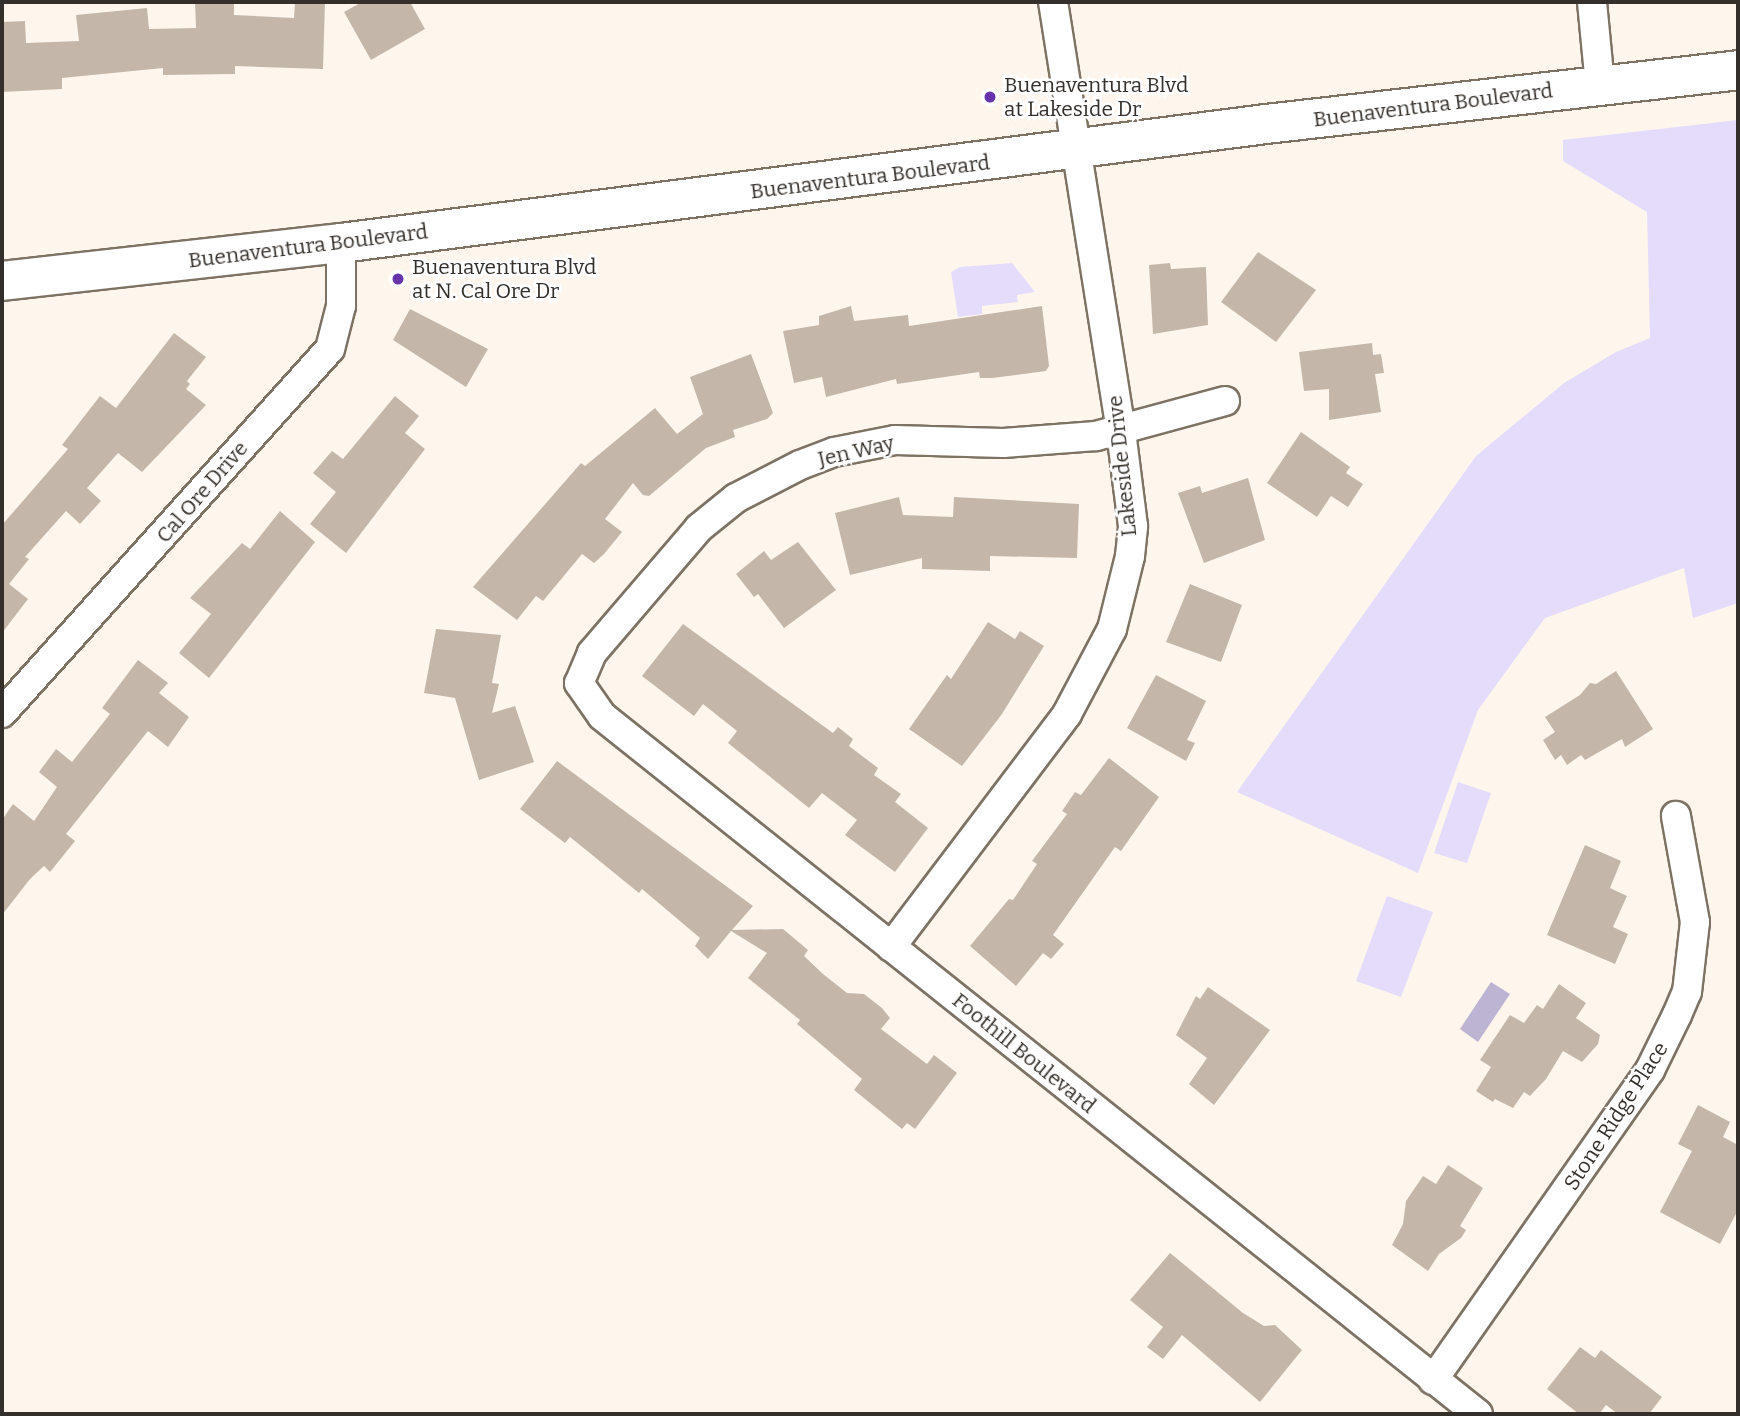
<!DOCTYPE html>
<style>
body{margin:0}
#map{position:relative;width:1740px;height:1416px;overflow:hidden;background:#fef6ed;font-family:Bitter,serif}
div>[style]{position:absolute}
.green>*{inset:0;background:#e5dcfb}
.water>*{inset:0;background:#bdb4d3}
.building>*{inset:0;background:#c4b7aa}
.roads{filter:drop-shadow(2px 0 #7e7265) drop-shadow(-2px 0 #7e7265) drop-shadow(0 2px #7e7265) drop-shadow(0 -2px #7e7265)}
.minor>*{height:28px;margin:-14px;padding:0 14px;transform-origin:14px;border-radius:14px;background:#fff}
.secondary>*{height:38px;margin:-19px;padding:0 19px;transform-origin:19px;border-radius:19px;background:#fff}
.dots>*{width:19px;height:19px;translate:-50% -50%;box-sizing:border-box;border:4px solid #fff;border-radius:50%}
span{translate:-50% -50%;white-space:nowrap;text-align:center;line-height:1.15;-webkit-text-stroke:5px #fff;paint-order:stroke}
.poi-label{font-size:21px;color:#342f2a}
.left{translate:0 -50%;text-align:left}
.street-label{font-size:21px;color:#342f2a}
.frame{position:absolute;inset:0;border:4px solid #342f2a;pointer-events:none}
</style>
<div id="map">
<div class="green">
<i style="clip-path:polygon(1738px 120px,1738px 603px,1693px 618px,1684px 568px,1545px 618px,1478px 710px,1418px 873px,1237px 792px,1476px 456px,1564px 383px,1616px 352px,1650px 338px,1647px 212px,1563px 161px,1563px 140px)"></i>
<i style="clip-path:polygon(1012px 263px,1035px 292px,1017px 295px,1018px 302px,982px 306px,982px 314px,958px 317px,951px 272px,960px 267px)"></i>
<i style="clip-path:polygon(1458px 782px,1491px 793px,1467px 863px,1434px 853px)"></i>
<i style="clip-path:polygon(1387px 896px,1433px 912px,1401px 997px,1356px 981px)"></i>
</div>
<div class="water">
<i style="clip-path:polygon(1491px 982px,1510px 994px,1478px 1042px,1460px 1029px)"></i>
</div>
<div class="building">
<i style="clip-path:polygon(195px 2px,234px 2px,234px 15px,294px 18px,295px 2px,325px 2px,323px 69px,235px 66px,235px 74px,163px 75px,163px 68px,62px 78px,62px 89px,2px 92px,2px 22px,25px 21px,26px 43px,79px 41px,76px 15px,147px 8px,149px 29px,196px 28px)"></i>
<i style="clip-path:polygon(362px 2px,410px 2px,425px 29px,371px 60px,344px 12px)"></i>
<i style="clip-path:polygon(1258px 252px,1316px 290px,1276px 342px,1221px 302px)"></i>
<i style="clip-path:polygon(1170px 263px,1171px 269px,1206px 267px,1208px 325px,1153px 334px,1149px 265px)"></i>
<i style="clip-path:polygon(851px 306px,854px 321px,908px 315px,909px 326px,1042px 306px,1049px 366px,1046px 371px,992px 378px,980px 378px,979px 372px,897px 384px,896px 379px,826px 397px,822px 377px,794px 383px,783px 331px,819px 325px,819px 316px)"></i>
<i style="clip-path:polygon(410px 309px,488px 349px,466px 387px,393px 340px)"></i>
<i style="clip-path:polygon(174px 333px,206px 357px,187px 381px,190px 384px,186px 389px,206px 405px,142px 472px,118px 453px,87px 488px,101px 501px,80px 524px,66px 511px,25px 557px,29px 559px,9px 584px,28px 599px,2px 633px,2px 525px,68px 449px,62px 445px,100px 396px,116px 408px)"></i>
<i style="clip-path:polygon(1372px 343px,1373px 355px,1381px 354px,1384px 373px,1375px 374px,1381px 412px,1329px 420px,1329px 389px,1304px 391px,1299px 352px)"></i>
<i style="clip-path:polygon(751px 354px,773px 413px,767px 419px,733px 430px,735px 437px,706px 448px,649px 496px,643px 495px,633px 483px,605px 519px,622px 532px,604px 554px,594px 563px,582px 554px,543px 601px,536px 596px,517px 620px,473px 587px,581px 463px,585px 466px,655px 408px,677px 434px,703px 414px,690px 377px)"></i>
<i style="clip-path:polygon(395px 396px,419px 416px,405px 433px,425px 449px,346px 553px,310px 524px,336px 492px,313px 473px,332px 451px,343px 459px)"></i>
<i style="clip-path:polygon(1301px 432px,1350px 467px,1346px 473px,1363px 484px,1348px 507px,1331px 496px,1317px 517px,1267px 483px)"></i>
<i style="clip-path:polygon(1248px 478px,1265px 540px,1204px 563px,1178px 493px,1200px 486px,1202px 493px)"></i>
<i style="clip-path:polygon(899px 497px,903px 515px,953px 517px,954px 497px,1079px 504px,1077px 558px,990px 556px,990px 571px,922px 569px,922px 558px,850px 575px,835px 513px)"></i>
<i style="clip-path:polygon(280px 511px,315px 542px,209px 678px,179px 653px,211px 614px,190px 598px,242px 543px,250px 549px)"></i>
<i style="clip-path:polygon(798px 542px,836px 590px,784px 628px,758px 594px,754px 597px,736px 574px,764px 551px,771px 560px)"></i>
<i style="clip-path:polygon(1190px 584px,1242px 605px,1221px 662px,1166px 642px)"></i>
<i style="clip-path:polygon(988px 622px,1015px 639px,1020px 631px,1044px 646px,1002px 714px,962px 766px,909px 729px,947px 675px,951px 679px)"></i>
<i style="clip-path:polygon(683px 624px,833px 733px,838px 727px,853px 739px,849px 746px,878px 768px,874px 775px,901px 794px,895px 802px,928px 828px,895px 872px,845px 835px,857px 820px,822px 793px,809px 808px,728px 743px,737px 731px,703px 704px,694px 716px,642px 676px)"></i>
<i style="clip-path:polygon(436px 629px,501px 635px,492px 683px,499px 684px,492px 713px,515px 706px,534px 762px,479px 780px,455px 698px,424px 693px)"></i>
<i style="clip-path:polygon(138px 660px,168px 683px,159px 693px,189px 717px,168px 747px,148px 731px,66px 834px,75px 841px,50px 872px,44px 866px,30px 879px,2px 915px,2px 820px,13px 804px,34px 821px,57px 787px,39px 772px,56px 749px,72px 762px,110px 714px,102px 708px)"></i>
<i style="clip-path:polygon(1616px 671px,1653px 729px,1625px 747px,1622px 739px,1585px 760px,1581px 755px,1567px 765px,1561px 755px,1555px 760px,1543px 740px,1555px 732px,1545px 717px,1580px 695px,1590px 683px,1596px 684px)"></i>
<i style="clip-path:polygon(1156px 675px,1206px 701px,1187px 740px,1195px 743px,1186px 761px,1127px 728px)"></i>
<i style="clip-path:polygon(1109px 758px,1159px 797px,1121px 851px,1115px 847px,1053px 935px,1064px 944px,1051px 959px,1043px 953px,1016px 986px,970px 946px,1009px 899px,1013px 900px,1037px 864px,1032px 861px,1067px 814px,1062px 811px,1075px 792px,1081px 795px)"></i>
<i style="clip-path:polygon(557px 761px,753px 906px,732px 930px,783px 929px,808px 950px,804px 956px,823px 974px,847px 993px,864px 994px,882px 1008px,890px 1018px,881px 1029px,927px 1064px,934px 1055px,957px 1073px,915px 1129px,907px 1123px,902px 1129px,854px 1090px,862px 1079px,797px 1024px,800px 1020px,748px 978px,767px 953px,731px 931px,708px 959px,695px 946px,700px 938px,642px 889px,639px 893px,570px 837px,565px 843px,520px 809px)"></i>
<i style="clip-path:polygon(1585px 845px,1621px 861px,1610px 888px,1627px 896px,1613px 927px,1628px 934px,1615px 964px,1547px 935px)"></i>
<i style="clip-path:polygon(1559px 984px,1586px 1003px,1576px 1018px,1600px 1035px,1598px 1044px,1582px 1062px,1563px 1051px,1546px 1079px,1530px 1096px,1524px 1092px,1513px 1108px,1495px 1099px,1493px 1102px,1476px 1091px,1491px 1067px,1480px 1060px,1510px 1015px,1524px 1023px,1537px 1005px,1543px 1009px)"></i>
<i style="clip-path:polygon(1208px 987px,1270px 1030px,1214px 1105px,1189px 1084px,1207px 1058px,1176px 1035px,1196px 996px,1200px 999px)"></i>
<i style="clip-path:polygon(1698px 1105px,1730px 1122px,1723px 1137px,1738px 1145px,1738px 1210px,1720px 1244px,1660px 1212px,1692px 1151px,1678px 1144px)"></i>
<i style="clip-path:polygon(1448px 1165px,1483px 1188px,1460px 1226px,1466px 1230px,1461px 1238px,1439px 1254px,1428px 1271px,1392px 1245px,1403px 1224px,1406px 1201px,1423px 1176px,1436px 1184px)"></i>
<i style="clip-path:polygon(1170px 1253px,1243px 1313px,1264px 1326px,1275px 1325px,1302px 1350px,1260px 1402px,1182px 1335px,1163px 1359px,1147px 1347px,1163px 1327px,1130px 1300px)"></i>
<i style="clip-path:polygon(1580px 1347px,1595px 1358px,1601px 1350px,1662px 1397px,1649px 1414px,1618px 1414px,1606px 1405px,1599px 1414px,1579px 1414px,1547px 1389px)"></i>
</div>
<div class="roads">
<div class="minor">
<i style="left:1592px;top:2px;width:83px;rotate:84.5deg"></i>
<i style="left:1225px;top:401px;width:134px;rotate:164.8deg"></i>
<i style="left:1096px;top:436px;width:93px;rotate:175.7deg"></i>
<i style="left:1003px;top:443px;width:108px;rotate:-178.4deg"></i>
<i style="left:895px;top:440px;width:62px;rotate:168.9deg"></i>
<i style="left:834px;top:452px;width:36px;rotate:159deg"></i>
<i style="left:800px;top:465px;width:72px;rotate:152.7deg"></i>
<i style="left:736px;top:498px;width:48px;rotate:141deg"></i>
<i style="left:699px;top:528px;width:165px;rotate:130.6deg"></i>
<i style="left:592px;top:653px;width:33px;rotate:113deg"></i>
<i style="left:579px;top:683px;width:40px;rotate:55.1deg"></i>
<i style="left:602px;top:716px;width:1120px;rotate:38.55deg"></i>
<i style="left:2px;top:713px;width:490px;rotate:-48deg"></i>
<i style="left:330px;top:349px;width:44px;rotate:-75.7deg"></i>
<i style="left:341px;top:306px;width:63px;rotate:-90deg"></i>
<i style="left:891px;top:947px;width:292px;rotate:-52.9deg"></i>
<i style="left:1067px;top:714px;width:96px;rotate:-62.1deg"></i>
<i style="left:1112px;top:629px;width:75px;rotate:-76.1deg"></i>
<i style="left:1130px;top:556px;width:30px;rotate:-84deg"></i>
<i style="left:1133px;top:526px;width:96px;rotate:-97.2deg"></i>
<i style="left:1121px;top:431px;width:434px;rotate:-99deg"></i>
<i style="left:1433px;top:1380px;width:378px;rotate:-55deg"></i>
<i style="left:1650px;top:1070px;width:61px;rotate:-63.9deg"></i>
<i style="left:1677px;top:1015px;width:25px;rotate:-67deg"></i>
<i style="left:1687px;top:992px;width:70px;rotate:-83.5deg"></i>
<i style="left:1695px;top:922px;width:108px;rotate:-100.2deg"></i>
</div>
<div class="secondary">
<i style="left:2px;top:281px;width:341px;rotate:-6.4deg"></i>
<i style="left:341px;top:243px;width:933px;rotate:-7.33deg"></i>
<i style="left:1266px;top:124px;width:475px;rotate:-6.5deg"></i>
</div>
</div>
<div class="dots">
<i style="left:990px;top:97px;background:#6734ab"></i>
<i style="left:398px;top:279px;background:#6734ab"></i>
</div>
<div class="poi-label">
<span class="left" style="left:1004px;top:97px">Buenaventura Blvd<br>at Lakeside Dr</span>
<span class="left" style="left:412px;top:279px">Buenaventura Blvd<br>at N. Cal Ore Dr</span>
</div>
<div class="street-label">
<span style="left:1433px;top:105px;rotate:-7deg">Buenaventura Boulevard</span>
<span style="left:870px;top:177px;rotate:-7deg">Buenaventura Boulevard</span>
<span style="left:308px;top:246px;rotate:-7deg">Buenaventura Boulevard</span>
<span style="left:856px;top:451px;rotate:-13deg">Jen Way</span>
<span style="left:1122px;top:466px;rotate:-96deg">Lakeside Drive</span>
<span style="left:202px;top:492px;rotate:-49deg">Cal Ore Drive</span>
<span style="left:1024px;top:1053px;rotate:39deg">Foothill Boulevard</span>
<span style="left:1616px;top:1116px;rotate:-57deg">Stone Ridge Place</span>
</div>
<div class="frame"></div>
</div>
